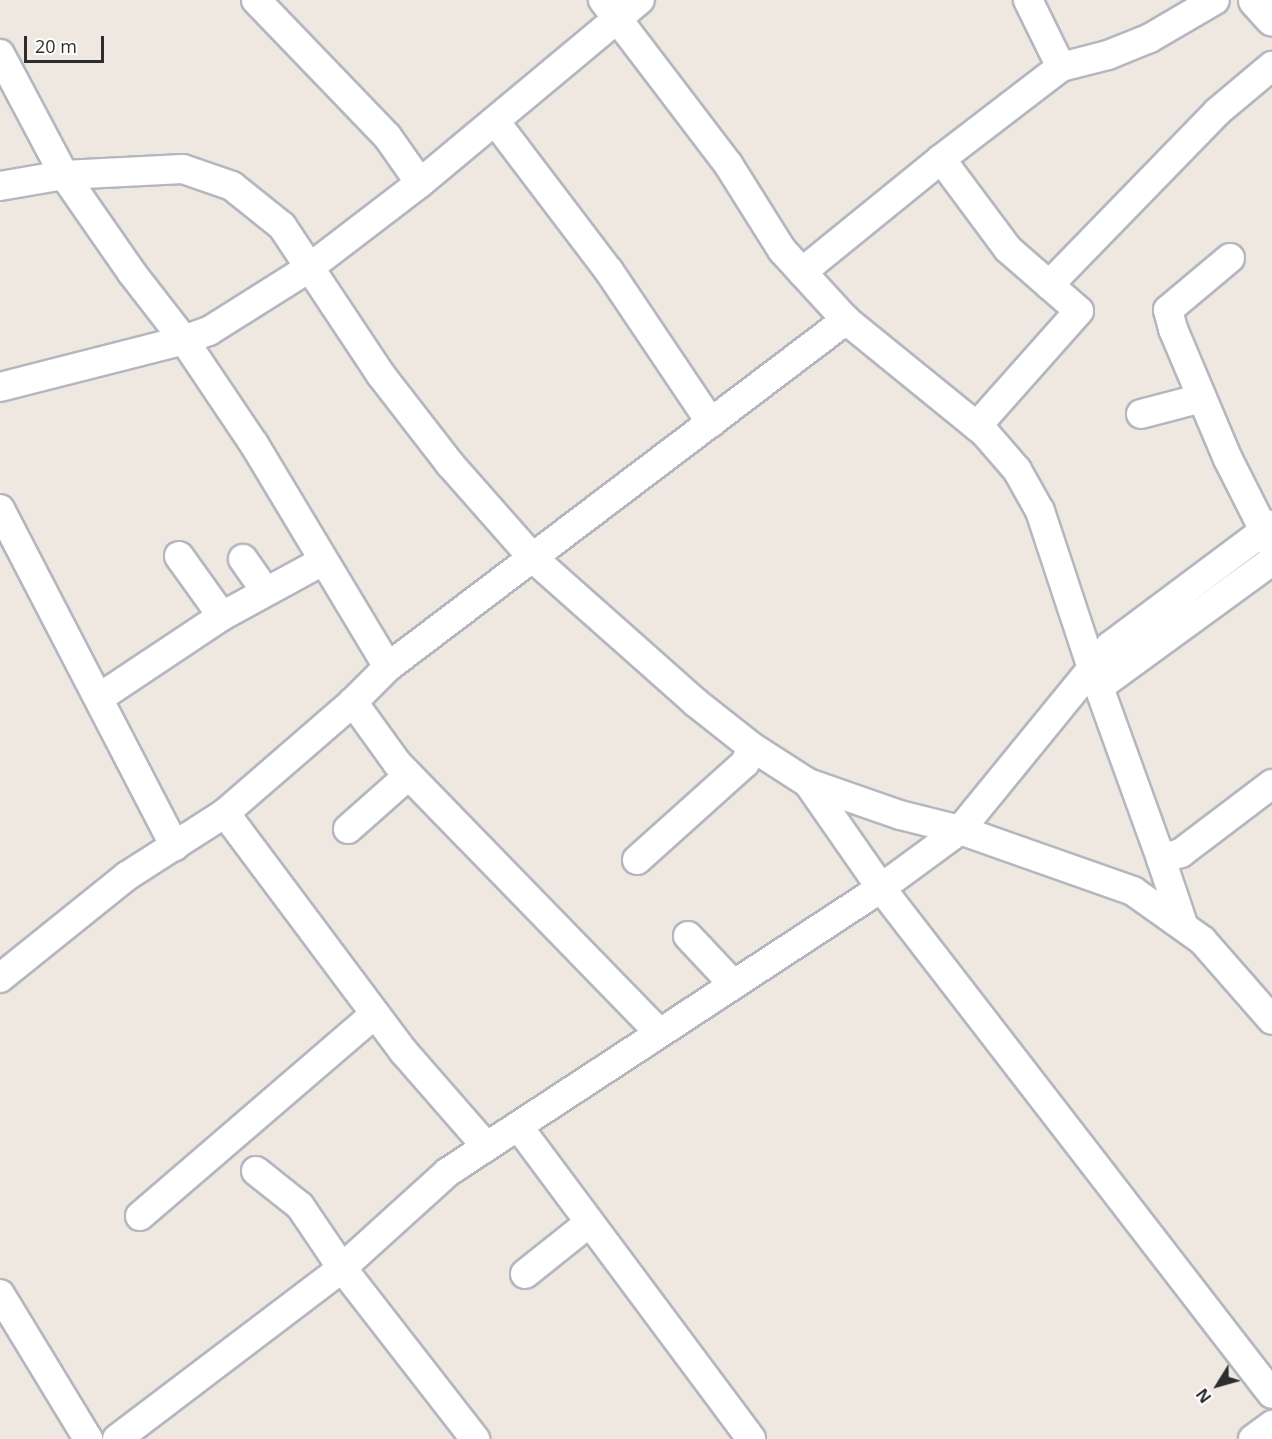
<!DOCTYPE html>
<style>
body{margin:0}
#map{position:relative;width:1272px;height:1439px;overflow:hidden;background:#eee8e1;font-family:"Open Sans",sans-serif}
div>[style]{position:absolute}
.roads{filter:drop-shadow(2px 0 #b4b7c0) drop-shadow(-2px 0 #b4b7c0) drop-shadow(0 2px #b4b7c0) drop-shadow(0 -2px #b4b7c0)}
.minor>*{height:28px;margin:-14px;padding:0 14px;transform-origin:14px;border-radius:14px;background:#fff}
.secondary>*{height:33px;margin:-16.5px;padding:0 16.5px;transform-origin:16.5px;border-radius:16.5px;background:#fff}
span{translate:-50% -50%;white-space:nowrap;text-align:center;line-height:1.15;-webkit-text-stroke:6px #fff;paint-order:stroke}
.north{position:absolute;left:1188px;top:1355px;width:60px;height:60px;-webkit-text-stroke:4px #fff;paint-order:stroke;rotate:233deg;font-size:16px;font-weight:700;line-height:24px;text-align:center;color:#2d2d2d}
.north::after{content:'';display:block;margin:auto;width:21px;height:27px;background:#2d2d2d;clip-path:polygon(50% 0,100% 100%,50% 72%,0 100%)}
.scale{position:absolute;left:24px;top:36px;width:80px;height:27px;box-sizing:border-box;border:3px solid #2d2d2d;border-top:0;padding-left:8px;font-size:18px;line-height:21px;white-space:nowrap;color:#2d2d2d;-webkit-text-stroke:4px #fff;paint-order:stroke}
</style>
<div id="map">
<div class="roads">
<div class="minor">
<i style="left:256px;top:0;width:189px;rotate:46.1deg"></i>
<i style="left:387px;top:136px;width:57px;rotate:54.9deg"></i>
<i style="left:603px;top:0;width:206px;rotate:52.7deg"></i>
<i style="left:728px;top:164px;width:102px;rotate:57.9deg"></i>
<i style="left:782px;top:250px;width:95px;rotate:47.6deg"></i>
<i style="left:846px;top:320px;width:179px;rotate:39.1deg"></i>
<i style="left:985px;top:433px;width:49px;rotate:49.1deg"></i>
<i style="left:1017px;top:470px;width:47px;rotate:60.7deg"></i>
<i style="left:1040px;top:511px;width:165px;rotate:71.7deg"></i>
<i style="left:1092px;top:668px;width:203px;rotate:70.1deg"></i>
<i style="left:1028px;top:0;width:75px;rotate:63.8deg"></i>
<i style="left:0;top:54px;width:137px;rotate:62.1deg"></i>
<i style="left:64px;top:175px;width:119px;rotate:55.2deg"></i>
<i style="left:132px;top:273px;width:85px;rotate:52.2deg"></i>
<i style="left:184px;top:340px;width:125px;rotate:56.1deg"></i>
<i style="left:254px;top:444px;width:260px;rotate:59deg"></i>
<i style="left:495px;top:121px;width:188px;rotate:52.8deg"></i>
<i style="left:609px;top:271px;width:183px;rotate:56.1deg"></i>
<i style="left:941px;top:159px;width:112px;rotate:53.3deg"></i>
<i style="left:1008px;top:249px;width:94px;rotate:41.1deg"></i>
<i style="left:1079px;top:311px;width:154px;rotate:131.6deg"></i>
<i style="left:0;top:186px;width:65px;rotate:-9.8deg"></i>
<i style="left:64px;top:175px;width:119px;rotate:-2.9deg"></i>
<i style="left:183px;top:169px;width:52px;rotate:19.1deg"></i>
<i style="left:232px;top:186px;width:64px;rotate:38.7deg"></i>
<i style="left:282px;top:226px;width:179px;rotate:56.4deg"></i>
<i style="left:381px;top:375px;width:113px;rotate:52.2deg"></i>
<i style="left:450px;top:464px;width:125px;rotate:48.6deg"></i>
<i style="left:533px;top:558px;width:217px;rotate:41.6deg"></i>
<i style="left:695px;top:702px;width:73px;rotate:38.3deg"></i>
<i style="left:752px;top:747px;width:67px;rotate:32.7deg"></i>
<i style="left:808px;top:783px;width:97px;rotate:19.2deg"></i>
<i style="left:900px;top:815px;width:62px;rotate:14deg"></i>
<i style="left:960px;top:830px;width:183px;rotate:19.4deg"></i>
<i style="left:1133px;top:891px;width:85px;rotate:35.4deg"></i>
<i style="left:1202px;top:940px;width:106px;rotate:48.8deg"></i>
<i style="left:1230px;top:258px;width:81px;rotate:140deg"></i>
<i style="left:1168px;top:310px;width:20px;rotate:75deg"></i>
<i style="left:1173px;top:329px;width:141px;rotate:67.1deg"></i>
<i style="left:1228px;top:459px;width:97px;rotate:63.2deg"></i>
<i style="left:802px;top:272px;width:179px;rotate:-39.1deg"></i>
<i style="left:941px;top:159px;width:151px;rotate:-37.5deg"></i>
<i style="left:1061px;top:67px;width:49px;rotate:-14.3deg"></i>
<i style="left:1108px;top:55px;width:45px;rotate:-22deg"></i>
<i style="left:1150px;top:38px;width:75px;rotate:-30.3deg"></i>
<i style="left:1049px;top:285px;width:241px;rotate:-45.8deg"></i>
<i style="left:1217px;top:112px;width:72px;rotate:-39.9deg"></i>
<i style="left:0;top:387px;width:190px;rotate:-14.3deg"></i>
<i style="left:184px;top:340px;width:27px;rotate:-20deg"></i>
<i style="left:209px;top:331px;width:118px;rotate:-32.2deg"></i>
<i style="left:309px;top:268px;width:140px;rotate:-37.4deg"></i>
<i style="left:420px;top:183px;width:286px;rotate:-39.8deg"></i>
<i style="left:1141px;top:414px;width:63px;rotate:-14.7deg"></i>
<i style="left:0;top:509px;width:380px;rotate:62.6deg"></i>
<i style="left:179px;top:556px;width:74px;rotate:54.4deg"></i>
<i style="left:243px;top:559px;width:39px;rotate:55deg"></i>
<i style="left:1099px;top:687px;width:214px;rotate:-36.1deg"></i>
<i style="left:99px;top:698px;width:148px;rotate:-33.7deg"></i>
<i style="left:222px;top:616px;width:115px;rotate:-28.6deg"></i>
<i style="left:353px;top:702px;width:75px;rotate:54.2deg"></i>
<i style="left:397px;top:763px;width:376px;rotate:45.8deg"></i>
<i style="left:808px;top:783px;width:128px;rotate:55.2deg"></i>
<i style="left:881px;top:888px;width:639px;rotate:52.31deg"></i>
<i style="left:225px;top:813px;width:299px;rotate:53.2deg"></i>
<i style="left:404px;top:1052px;width:125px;rotate:48.9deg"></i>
<i style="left:348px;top:829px;width:81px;rotate:-41.5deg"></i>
<i style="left:637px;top:860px;width:145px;rotate:-41.9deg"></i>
<i style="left:745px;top:763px;width:17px;rotate:-66deg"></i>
<i style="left:1184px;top:927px;width:72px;rotate:-108.7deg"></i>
<i style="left:1161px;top:859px;width:21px;rotate:-17deg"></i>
<i style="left:1181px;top:853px;width:114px;rotate:-37.2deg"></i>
<i style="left:688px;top:936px;width:66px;rotate:46.8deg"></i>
<i style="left:0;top:978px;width:163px;rotate:-38.8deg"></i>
<i style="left:127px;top:876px;width:117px;rotate:-32.7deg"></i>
<i style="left:225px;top:813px;width:169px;rotate:-40.9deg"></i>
<i style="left:353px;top:702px;width:49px;rotate:-45deg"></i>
<i style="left:388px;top:667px;width:575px;rotate:-37.15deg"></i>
<i style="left:518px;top:1126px;width:390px;rotate:53.3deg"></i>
<i style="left:256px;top:1171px;width:56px;rotate:38.5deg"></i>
<i style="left:300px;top:1206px;width:75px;rotate:55.9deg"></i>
<i style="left:342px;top:1268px;width:217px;rotate:52.1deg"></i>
<i style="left:140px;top:1216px;width:310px;rotate:-40.7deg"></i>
<i style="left:525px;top:1274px;width:82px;rotate:-38.6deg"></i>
<i style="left:0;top:1294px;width:170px;rotate:58.7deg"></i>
<i style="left:117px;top:1439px;width:283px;rotate:-37.2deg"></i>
<i style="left:342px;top:1268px;width:143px;rotate:-42.2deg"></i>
<i style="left:448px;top:1172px;width:518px;rotate:-33.26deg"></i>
<i style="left:881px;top:888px;width:98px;rotate:-36.3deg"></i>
<i style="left:960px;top:830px;width:237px;rotate:-50.8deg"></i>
<i style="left:1110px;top:646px;width:202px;rotate:-36.8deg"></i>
<i style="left:1253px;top:1439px;width:24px;rotate:-36deg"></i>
</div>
<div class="secondary">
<i style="left:1255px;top:0;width:25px;rotate:48deg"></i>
</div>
</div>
<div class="north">N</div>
<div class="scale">20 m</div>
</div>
